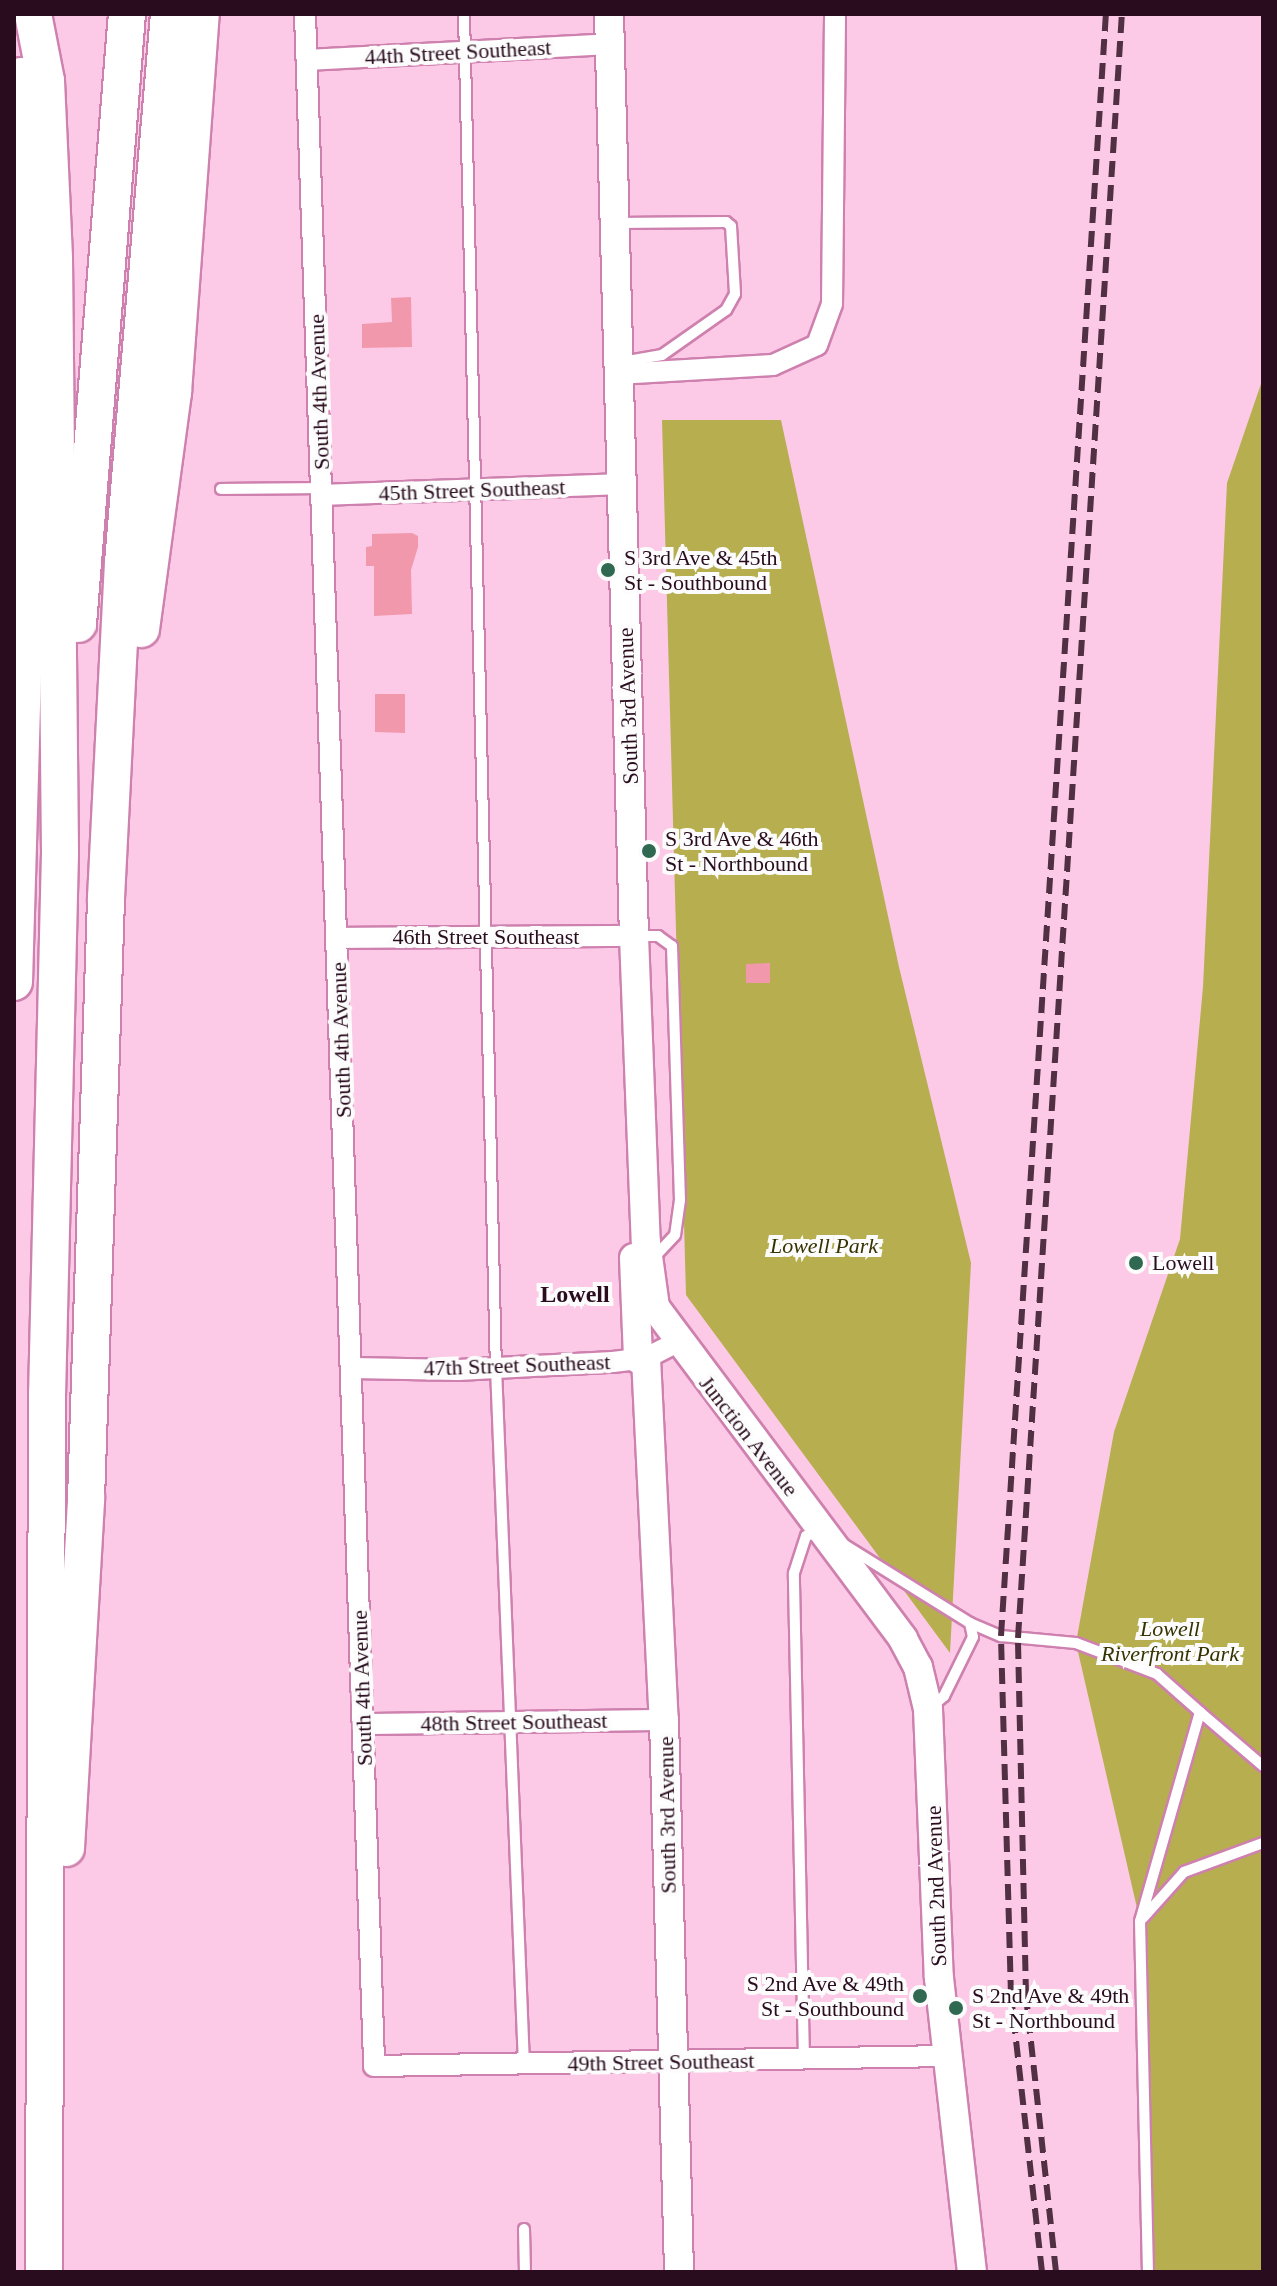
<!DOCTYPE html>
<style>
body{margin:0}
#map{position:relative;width:1277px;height:2286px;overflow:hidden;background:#fccae6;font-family:"Times New Roman",serif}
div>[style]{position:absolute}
.green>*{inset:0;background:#b6ae4f}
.building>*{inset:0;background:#f298ad}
.roads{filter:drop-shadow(2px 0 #ce81ae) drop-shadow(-2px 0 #ce81ae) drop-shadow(0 2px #ce81ae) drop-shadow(0 -2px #ce81ae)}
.lane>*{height:10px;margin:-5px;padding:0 5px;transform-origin:5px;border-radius:5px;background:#fff}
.street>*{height:20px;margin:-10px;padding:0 10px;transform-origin:10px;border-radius:10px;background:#fff}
.secondary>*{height:28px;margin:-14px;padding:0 14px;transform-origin:14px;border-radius:14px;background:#fff}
.highway>*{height:36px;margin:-18px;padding:0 18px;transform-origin:18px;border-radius:18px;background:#fff}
.rail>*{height:6px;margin-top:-3px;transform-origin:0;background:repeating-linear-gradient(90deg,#513044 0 16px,transparent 0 24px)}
.dots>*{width:22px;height:22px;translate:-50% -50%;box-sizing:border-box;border:4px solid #fcfcfc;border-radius:50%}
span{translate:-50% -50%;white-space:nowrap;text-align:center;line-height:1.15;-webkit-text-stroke:8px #fcfcfc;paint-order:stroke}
.street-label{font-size:22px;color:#290c1e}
.poi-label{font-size:22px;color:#290c1e}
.left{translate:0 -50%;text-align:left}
.right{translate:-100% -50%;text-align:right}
.park-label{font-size:22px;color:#373300;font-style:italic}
.neighbourhood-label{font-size:24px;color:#290c1e;font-weight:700}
.frame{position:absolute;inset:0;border:16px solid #290c1e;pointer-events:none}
</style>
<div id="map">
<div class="green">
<i style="clip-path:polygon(1263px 378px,1263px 2272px,1148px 2272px,1140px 1921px,1076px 1643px,1114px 1432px,1180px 1239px,1203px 987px,1227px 483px)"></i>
<i style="clip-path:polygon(662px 420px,781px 420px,899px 967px,971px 1263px,950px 1653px,686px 1295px)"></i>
</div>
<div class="building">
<i style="clip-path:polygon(411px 297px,412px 347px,362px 348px,362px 324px,392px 322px,391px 298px)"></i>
<i style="clip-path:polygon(412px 533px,418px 536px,418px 547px,411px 570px,412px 614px,374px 616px,374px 566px,366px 566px,366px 547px,372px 546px,372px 534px)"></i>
<i style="clip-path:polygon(375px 694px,405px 694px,405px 733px,375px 732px)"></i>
<i style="clip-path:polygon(770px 963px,770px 983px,746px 983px,746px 964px)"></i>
</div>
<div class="roads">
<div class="lane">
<i style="left:464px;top:14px;width:1354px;rotate:88.65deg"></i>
<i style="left:496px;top:1368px;width:697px;rotate:87.7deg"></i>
<i style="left:616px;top:223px;width:110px;rotate:-0.5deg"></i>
<i style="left:726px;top:222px;width:6px;rotate:39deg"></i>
<i style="left:731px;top:226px;width:68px;rotate:86.6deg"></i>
<i style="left:735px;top:294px;width:18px;rotate:119deg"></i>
<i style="left:726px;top:310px;width:78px;rotate:144.9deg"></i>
<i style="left:662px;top:355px;width:42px;rotate:170.3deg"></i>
<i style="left:221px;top:489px;width:101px;rotate:-0.6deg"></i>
<i style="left:638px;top:936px;width:20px"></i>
<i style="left:658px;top:936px;width:17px;rotate:36deg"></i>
<i style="left:672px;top:946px;width:254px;rotate:88.2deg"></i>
<i style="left:680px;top:1200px;width:35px;rotate:98deg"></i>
<i style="left:675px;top:1235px;width:33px;rotate:133deg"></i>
<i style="left:843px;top:1544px;width:150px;rotate:31.9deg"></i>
<i style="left:970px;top:1623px;width:14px;rotate:78deg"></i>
<i style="left:973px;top:1637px;width:66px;rotate:116.2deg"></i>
<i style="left:944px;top:1696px;width:18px;rotate:139deg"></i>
<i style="left:970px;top:1623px;width:34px;rotate:23deg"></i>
<i style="left:1001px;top:1636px;width:75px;rotate:5.3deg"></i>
<i style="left:1076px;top:1643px;width:87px;rotate:20.9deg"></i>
<i style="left:1157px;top:1674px;width:57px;rotate:41.5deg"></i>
<i style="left:1200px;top:1712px;width:217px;rotate:106deg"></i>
<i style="left:1140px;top:1921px;width:351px;rotate:88.7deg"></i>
<i style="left:1200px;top:1712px;width:83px;rotate:40.6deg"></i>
<i style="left:1143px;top:1918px;width:62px;rotate:-48.3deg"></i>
<i style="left:1184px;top:1872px;width:84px;rotate:-20.2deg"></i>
<i style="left:804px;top:2060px;width:487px;rotate:-91.2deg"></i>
<i style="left:794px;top:1573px;width:39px;rotate:-72deg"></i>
<i style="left:806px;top:1536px;width:14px;rotate:-21deg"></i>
<i style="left:524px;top:2229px;width:43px;rotate:88.7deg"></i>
</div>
<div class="street">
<i style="left:305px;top:14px;width:2053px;rotate:88.07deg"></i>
<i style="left:374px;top:2066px;width:574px;rotate:-1deg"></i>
<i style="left:307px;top:60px;width:303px;rotate:-3deg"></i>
<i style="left:617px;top:374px;width:156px;rotate:-3.3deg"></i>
<i style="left:773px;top:365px;width:48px;rotate:-24.4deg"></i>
<i style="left:817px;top:345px;width:44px;rotate:-69.9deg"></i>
<i style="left:832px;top:304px;width:290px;rotate:-89.4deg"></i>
<i style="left:323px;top:495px;width:298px;rotate:-2.1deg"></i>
<i style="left:338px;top:938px;width:296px;rotate:-0.4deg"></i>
<i style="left:353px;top:1368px;width:105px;rotate:1.1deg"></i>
<i style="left:458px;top:1370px;width:155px;rotate:-3deg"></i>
<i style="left:613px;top:1362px;width:33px;rotate:-7deg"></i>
<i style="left:646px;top:1358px;width:35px;rotate:-27deg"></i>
<i style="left:363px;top:1724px;width:301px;rotate:-0.8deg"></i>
</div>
<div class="secondary">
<i style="left:609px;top:14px;width:922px;rotate:88.45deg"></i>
<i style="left:634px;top:936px;width:306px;rotate:87.8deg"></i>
<i style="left:646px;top:1242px;width:66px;rotate:82.1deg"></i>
<i style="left:655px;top:1307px;width:414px;rotate:53.2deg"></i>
<i style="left:903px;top:1639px;width:32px;rotate:62deg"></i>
<i style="left:918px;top:1667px;width:43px;rotate:76.6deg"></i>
<i style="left:928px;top:1709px;width:269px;rotate:87.7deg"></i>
<i style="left:939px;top:1978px;width:296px;rotate:83.6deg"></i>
<i style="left:634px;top:1258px;width:101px;rotate:87.7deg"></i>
<i style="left:646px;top:1358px;width:362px;rotate:87.2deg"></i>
<i style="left:664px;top:1720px;width:552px;rotate:88.44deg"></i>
</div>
<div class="highway">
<i style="left:33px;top:14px;width:68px;rotate:79deg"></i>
<i style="left:46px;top:81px;width:178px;rotate:87.4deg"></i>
<i style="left:54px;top:259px;width:594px;rotate:89.42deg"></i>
<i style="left:60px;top:853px;width:542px;rotate:91.37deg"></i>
<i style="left:47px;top:1395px;width:877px;rotate:90.2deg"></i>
<i style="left:78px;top:624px;width:612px;rotate:-85.41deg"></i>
<i style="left:141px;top:629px;width:239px;rotate:-82.3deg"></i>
<i style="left:173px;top:392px;width:379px;rotate:-85.8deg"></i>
<i style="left:14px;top:982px;width:519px;rotate:-88.34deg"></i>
<i style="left:29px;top:463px;width:387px;rotate:-91.2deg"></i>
<i style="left:66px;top:1848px;width:350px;rotate:-86.7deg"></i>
<i style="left:86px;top:1499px;width:601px;rotate:-88.09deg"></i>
<i style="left:106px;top:898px;width:335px;rotate:-87.1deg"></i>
<i style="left:123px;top:563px;width:551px;rotate:-85.21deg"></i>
</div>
</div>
<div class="rail">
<i style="left:1042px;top:2272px;width:278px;rotate:-96.4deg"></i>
<i style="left:1011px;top:1996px;width:360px;rotate:-91.6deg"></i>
<i style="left:1001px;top:1636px;width:1625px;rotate:-86.3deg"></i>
<i style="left:1056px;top:2272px;width:279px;rotate:-96.2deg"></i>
<i style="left:1026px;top:1995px;width:357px;rotate:-91.3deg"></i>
<i style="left:1018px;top:1638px;width:1627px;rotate:-86.34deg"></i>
</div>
<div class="dots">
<i style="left:608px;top:570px;background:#2f6951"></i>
<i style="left:649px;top:851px;background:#2f6951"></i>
<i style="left:1136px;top:1263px;background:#2f6951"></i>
<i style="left:920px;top:1996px;background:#2f6951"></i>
<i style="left:956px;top:2008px;background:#2f6951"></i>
</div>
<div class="street-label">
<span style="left:458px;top:52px;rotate:-3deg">44th Street Southeast</span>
<span style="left:319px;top:392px;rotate:-92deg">South 4th Avenue</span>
<span style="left:472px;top:490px;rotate:-2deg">45th Street Southeast</span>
<span style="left:628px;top:706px;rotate:-92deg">South 3rd Avenue</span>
<span style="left:486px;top:937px">46th Street Southeast</span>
<span style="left:341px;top:1040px;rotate:-92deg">South 4th Avenue</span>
<span style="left:517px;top:1365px;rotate:-2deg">47th Street Southeast</span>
<span style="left:749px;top:1436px;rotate:52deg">Junction Avenue</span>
<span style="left:362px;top:1688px;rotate:-92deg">South 4th Avenue</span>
<span style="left:514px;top:1722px;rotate:-1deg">48th Street Southeast</span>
<span style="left:667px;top:1815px;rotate:-91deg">South 3rd Avenue</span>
<span style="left:936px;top:1886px;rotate:-92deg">South 2nd Avenue</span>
<span style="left:661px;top:2062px;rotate:-1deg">49th Street Southeast</span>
</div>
<div class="poi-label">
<span class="left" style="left:624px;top:570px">S 3rd Ave &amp; 45th<br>St - Southbound</span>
<span class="left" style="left:665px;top:851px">S 3rd Ave &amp; 46th<br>St - Northbound</span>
<span class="left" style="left:1152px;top:1263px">Lowell</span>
<span class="right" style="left:904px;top:1996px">S 2nd Ave &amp; 49th<br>St - Southbound</span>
<span class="left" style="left:972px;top:2008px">S 2nd Ave &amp; 49th<br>St - Northbound</span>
</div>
<div class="park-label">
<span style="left:824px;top:1246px">Lowell Park</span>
<span style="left:1170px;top:1641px">Lowell<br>Riverfront Park</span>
</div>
<div class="neighbourhood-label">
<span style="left:575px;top:1295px">Lowell</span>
</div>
<div class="frame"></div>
</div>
